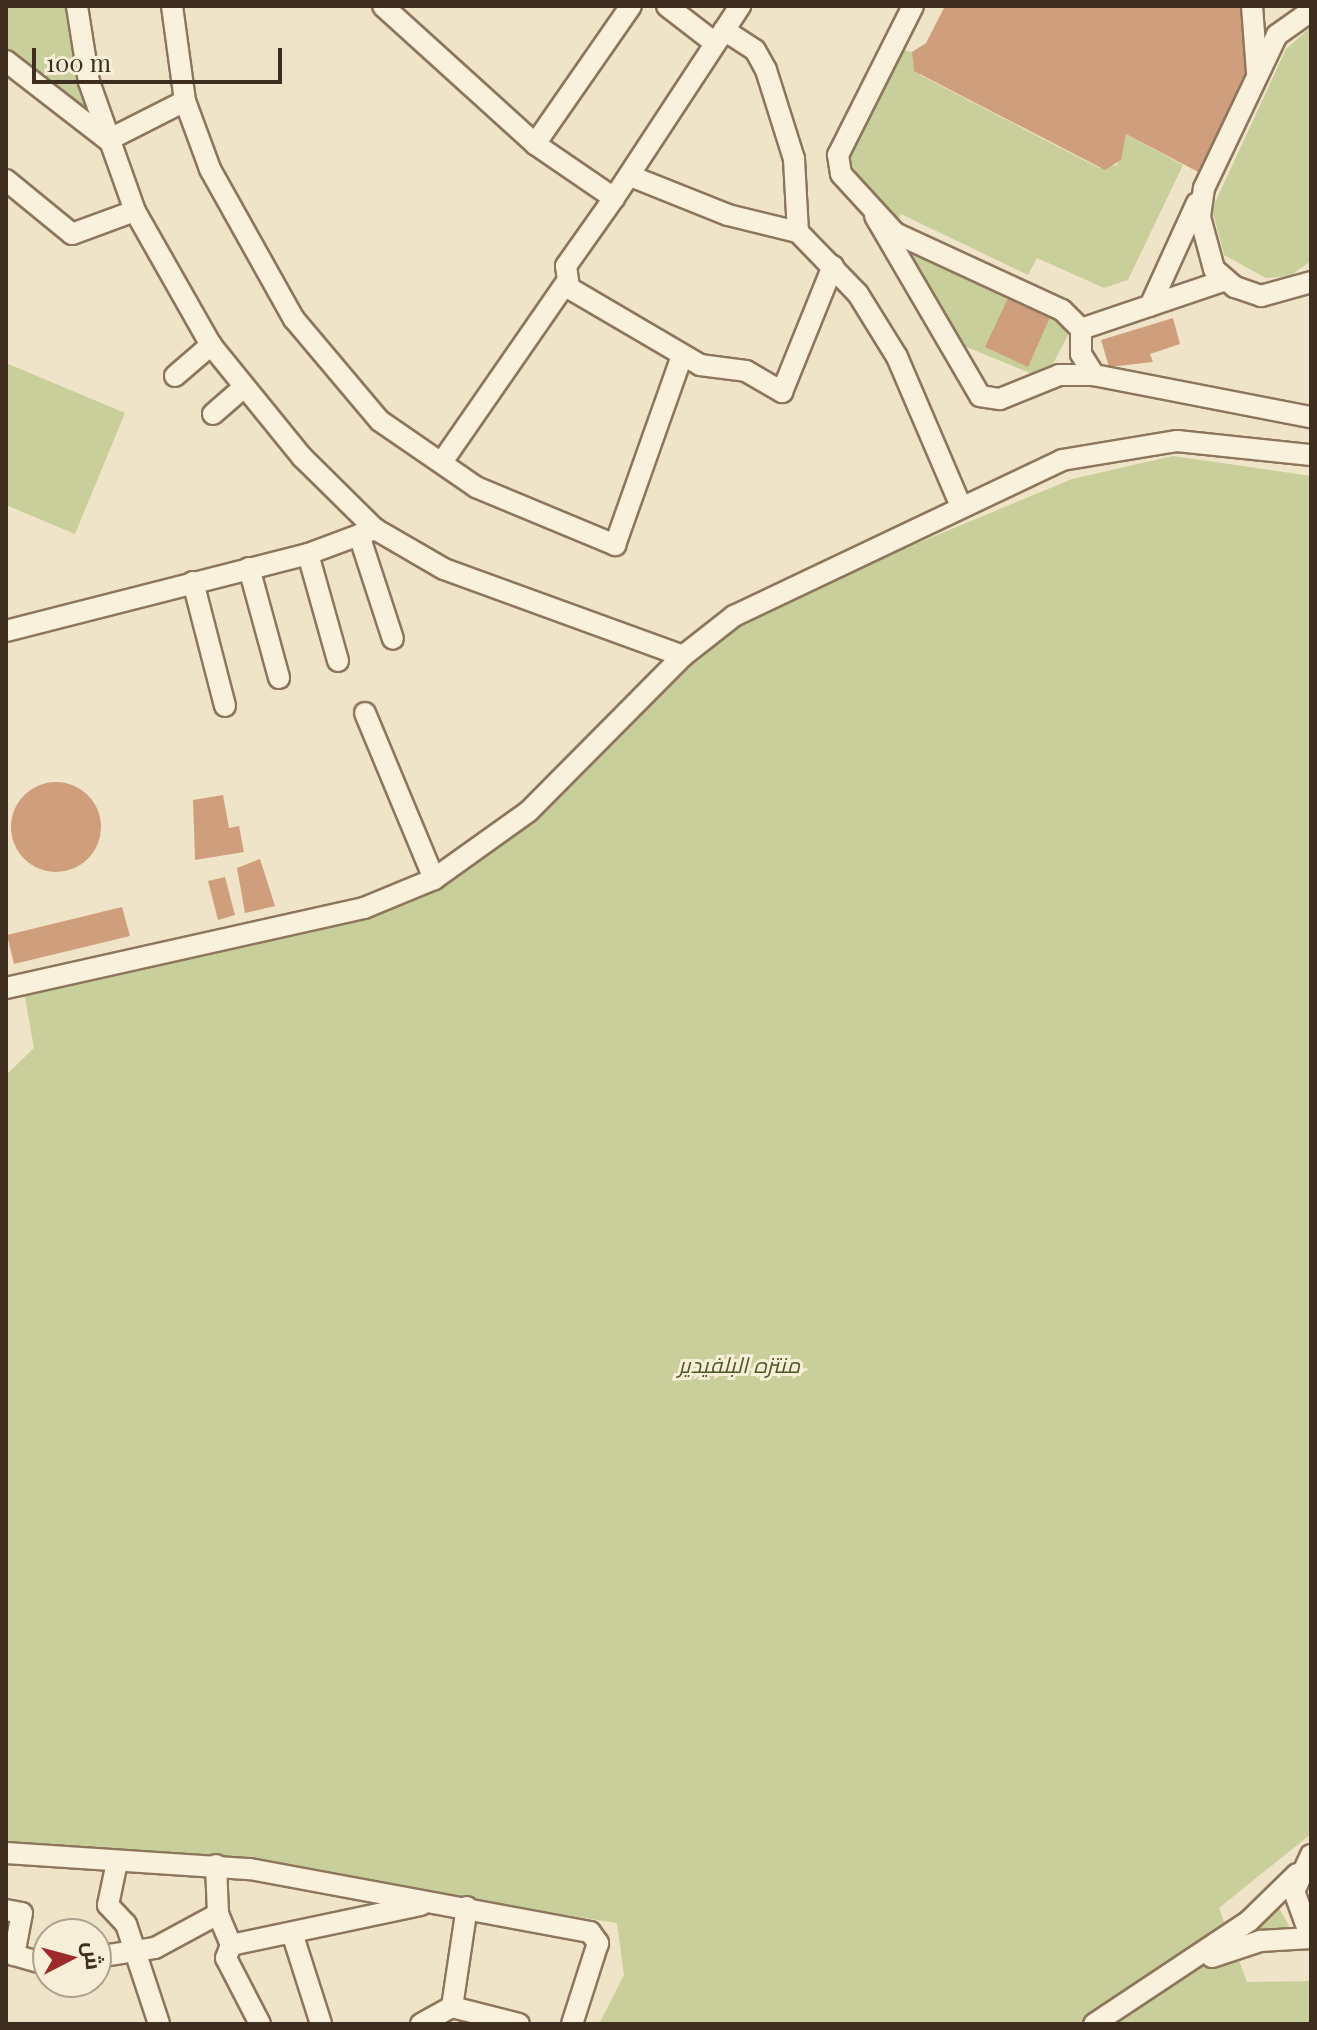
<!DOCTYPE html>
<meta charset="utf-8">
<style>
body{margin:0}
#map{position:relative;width:1317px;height:2030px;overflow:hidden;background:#f0e4c8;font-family:"Playfair Display",Cairo,serif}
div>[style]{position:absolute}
.green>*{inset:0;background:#c9cf9b}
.building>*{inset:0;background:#cf9f7d}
.round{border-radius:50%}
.roads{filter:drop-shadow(2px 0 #8d765c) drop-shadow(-2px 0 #8d765c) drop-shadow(0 2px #8d765c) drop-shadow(0 -2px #8d765c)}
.minor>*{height:20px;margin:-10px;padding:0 10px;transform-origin:10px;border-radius:10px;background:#faf1dc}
span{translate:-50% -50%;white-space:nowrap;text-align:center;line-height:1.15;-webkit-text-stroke:6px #f7eed8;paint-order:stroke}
.park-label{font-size:22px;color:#4d5a26;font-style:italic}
.frame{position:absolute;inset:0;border:8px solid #3d2e20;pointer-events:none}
.north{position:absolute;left:32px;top:1918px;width:80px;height:80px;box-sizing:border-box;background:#f7eed8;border:2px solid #ada18e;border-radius:50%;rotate:84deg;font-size:22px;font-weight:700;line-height:32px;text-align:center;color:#3d2e20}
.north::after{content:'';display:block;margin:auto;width:28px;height:36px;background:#9e2a2b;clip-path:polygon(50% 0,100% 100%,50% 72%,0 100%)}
.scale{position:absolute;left:32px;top:48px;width:250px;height:36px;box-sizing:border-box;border:4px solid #3d2e20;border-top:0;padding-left:10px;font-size:24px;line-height:28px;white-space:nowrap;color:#3d2e20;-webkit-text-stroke:6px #f7eed8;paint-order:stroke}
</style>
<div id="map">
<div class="green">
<i style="clip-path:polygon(6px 6px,71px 6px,100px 128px,6px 51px)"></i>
<i style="clip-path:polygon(1311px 27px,1311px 261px,1290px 276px,1266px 278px,1224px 255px,1212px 209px,1286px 49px)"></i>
<i style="clip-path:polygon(903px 50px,912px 52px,920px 75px,1099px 168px,1117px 165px,1126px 134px,1183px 165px,1128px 280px,1104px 288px,1037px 258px,1028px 275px,901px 214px,896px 224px,889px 219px,848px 160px)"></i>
<i style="clip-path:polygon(916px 252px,1051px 315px,1069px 333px,1054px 362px,1037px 376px,962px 345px,912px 259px)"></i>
<i style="clip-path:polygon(6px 363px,125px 413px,75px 534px,6px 505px)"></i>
<i style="clip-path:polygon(1173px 456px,1311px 476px,1311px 1834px,1219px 1908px,1230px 1939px,1278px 1906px,1290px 1928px,1233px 1944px,1247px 1982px,1311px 1981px,1311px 2024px,599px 2024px,624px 1975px,617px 1923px,375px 1886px,6px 1847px,6px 1075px,34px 1048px,24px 992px,431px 884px,730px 621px,1072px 479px)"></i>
</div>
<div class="building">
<i style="clip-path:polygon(945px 6px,1266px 6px,1248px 40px,1266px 49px,1202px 174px,1126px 134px,1121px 160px,1105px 170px,914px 71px,912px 52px,926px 43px)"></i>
<i style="clip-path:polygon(1009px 296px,1051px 315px,1028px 367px,985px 347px)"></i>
<i style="clip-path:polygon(1173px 318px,1180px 344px,1150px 354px,1153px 362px,1109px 367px,1101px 340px)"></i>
<i class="round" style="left:11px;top:782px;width:90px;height:90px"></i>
<i style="clip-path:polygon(223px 795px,229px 828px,239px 826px,244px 852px,195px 860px,193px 800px)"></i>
<i style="clip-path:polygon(260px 859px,275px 906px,245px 913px,237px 868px)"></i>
<i style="clip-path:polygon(225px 877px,235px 915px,218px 920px,208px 881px)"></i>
<i style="clip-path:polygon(122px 907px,130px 936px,14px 964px,7px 935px)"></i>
</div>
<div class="roads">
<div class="minor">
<i style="left:172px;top:6px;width:96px;rotate:82.2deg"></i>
<i style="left:185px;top:101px;width:72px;rotate:69.8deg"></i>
<i style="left:210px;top:169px;width:172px;rotate:60.8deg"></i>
<i style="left:294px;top:319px;width:133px;rotate:49.9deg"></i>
<i style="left:380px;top:421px;width:116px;rotate:34.5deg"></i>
<i style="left:476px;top:487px;width:151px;rotate:22.6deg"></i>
<i style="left:615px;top:545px;width:201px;rotate:-70.5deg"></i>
<i style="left:383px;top:6px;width:205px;rotate:42.2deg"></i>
<i style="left:535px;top:144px;width:96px;rotate:34.4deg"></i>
<i style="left:614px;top:198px;width:230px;rotate:-56.7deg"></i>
<i style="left:667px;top:6px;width:61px;rotate:37.6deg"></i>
<i style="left:913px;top:6px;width:167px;rotate:116.7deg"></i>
<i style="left:838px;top:155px;width:19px;rotate:81deg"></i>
<i style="left:841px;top:174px;width:80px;rotate:47.5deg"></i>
<i style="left:895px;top:233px;width:184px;rotate:24.8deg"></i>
<i style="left:1062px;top:310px;width:27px;rotate:45deg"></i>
<i style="left:1081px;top:329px;width:25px;rotate:90deg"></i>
<i style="left:1081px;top:354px;width:25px;rotate:58deg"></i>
<i style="left:1252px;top:6px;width:66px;rotate:85.7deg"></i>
<i style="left:1311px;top:11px;width:42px;rotate:144.8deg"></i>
<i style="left:1277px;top:35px;width:170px;rotate:115.5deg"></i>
<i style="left:1204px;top:188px;width:29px;rotate:98deg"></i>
<i style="left:1200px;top:217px;width:54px;rotate:74.9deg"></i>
<i style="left:1214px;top:269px;width:28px;rotate:41deg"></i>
<i style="left:1235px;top:287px;width:28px;rotate:19deg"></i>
<i style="left:1261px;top:296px;width:52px;rotate:-15.6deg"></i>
<i style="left:724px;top:30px;width:37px;rotate:33deg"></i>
<i style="left:755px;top:50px;width:23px;rotate:61deg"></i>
<i style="left:766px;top:70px;width:93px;rotate:72.5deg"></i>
<i style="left:794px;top:159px;width:73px;rotate:86.9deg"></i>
<i style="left:798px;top:232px;width:86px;rotate:45.9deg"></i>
<i style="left:858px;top:294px;width:74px;rotate:58.2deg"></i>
<i style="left:897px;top:357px;width:162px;rotate:66.8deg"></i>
<i style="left:6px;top:61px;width:129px;rotate:37.8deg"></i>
<i style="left:108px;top:140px;width:86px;rotate:-26.9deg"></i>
<i style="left:535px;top:144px;width:168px;rotate:-55.2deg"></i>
<i style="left:633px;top:177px;width:102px;rotate:21.8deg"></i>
<i style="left:728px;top:215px;width:72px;rotate:13.7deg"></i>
<i style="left:6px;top:180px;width:85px;rotate:39.3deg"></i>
<i style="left:72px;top:234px;width:67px;rotate:-20.1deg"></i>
<i style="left:614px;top:198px;width:83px;rotate:125.2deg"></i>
<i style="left:566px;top:266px;width:22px;rotate:82deg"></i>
<i style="left:569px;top:288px;width:152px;rotate:30.4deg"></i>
<i style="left:700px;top:365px;width:46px;rotate:7.4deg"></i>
<i style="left:746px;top:371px;width:42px;rotate:30.3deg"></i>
<i style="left:782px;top:392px;width:136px;rotate:-68deg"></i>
<i style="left:875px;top:216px;width:208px;rotate:59.7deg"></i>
<i style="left:980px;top:396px;width:20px;rotate:9deg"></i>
<i style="left:1000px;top:399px;width:64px;rotate:-22.1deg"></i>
<i style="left:1059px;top:375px;width:35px"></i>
<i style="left:1094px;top:375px;width:221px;rotate:11deg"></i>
<i style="left:1150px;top:306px;width:113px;rotate:-65.5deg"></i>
<i style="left:1081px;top:329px;width:153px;rotate:-18.7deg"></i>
<i style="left:175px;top:376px;width:48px;rotate:-40.7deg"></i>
<i style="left:213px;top:414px;width:40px;rotate:-41deg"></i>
<i style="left:444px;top:459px;width:214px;rotate:-55.3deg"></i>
<i style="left:359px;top:535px;width:109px;rotate:71.9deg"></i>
<i style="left:308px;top:554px;width:111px;rotate:74.3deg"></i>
<i style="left:249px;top:568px;width:114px;rotate:74.7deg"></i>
<i style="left:193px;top:582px;width:128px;rotate:75.5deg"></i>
<i style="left:6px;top:631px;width:312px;rotate:-14.3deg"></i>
<i style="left:308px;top:554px;width:72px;rotate:-20.5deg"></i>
<i style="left:683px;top:656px;width:65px;rotate:-38.1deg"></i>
<i style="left:734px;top:616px;width:363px;rotate:-25.4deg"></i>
<i style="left:1062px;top:460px;width:117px;rotate:-9.4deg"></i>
<i style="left:1177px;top:441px;width:135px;rotate:6deg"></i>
<i style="left:365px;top:713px;width:180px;rotate:67.4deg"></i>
<i style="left:6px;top:988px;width:367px;rotate:-12.6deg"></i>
<i style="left:364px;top:908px;width:76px;rotate:-22.5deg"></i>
<i style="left:434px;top:879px;width:115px;rotate:-35.5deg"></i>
<i style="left:528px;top:812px;width:220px;rotate:-45.2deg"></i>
<i style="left:683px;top:656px;width:254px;rotate:-160deg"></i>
<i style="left:444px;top:569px;width:80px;rotate:-149.9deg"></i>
<i style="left:375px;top:529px;width:103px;rotate:-135.4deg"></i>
<i style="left:302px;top:457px;width:144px;rotate:-129.1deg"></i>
<i style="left:211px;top:345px;width:154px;rotate:-119.6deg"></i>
<i style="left:135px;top:211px;width:137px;rotate:-109.6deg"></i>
<i style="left:89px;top:82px;width:77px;rotate:-99deg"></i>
<i style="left:6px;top:1853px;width:245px;rotate:3.8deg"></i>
<i style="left:250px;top:1869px;width:346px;rotate:10.5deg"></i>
<i style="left:590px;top:1932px;width:14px;rotate:54deg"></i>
<i style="left:598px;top:1943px;width:85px;rotate:107.8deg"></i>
<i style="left:1311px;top:1855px;width:40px;rotate:115deg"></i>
<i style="left:1294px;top:1891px;width:50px;rotate:70.1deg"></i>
<i style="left:117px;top:1862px;width:44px;rotate:101.8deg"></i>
<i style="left:108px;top:1905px;width:26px;rotate:47deg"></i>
<i style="left:126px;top:1924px;width:105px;rotate:71.7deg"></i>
<i style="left:6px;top:1910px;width:16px;rotate:11deg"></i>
<i style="left:22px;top:1913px;width:43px;rotate:100.8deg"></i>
<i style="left:14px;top:1955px;width:35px;rotate:16deg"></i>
<i style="left:218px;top:1914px;width:34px;rotate:67deg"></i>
<i style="left:231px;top:1945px;width:14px;rotate:111deg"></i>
<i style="left:226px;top:1958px;width:74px;rotate:62.7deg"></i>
<i style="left:293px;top:1936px;width:92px;rotate:72.3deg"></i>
<i style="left:231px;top:1945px;width:194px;rotate:-11.9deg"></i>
<i style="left:96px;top:1957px;width:60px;rotate:-8.7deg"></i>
<i style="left:155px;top:1948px;width:72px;rotate:-28.4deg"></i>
<i style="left:218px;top:1914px;width:49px;rotate:-92.3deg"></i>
<i style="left:1212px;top:1957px;width:51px;rotate:-18.4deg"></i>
<i style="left:1260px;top:1941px;width:51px;rotate:-3.4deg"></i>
<i style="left:452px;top:2007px;width:69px;rotate:14.2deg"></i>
<i style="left:421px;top:2024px;width:35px;rotate:-29deg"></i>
<i style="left:452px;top:2007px;width:101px;rotate:-81.5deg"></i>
<i style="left:1094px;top:2024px;width:186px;rotate:-33.6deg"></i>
<i style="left:1249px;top:1921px;width:67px;rotate:-44.4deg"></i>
</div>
</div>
<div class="park-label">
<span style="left:739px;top:1365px">منتزه البلفيدير</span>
</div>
<div class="frame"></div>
<div class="north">ش</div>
<div class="scale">100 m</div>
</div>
